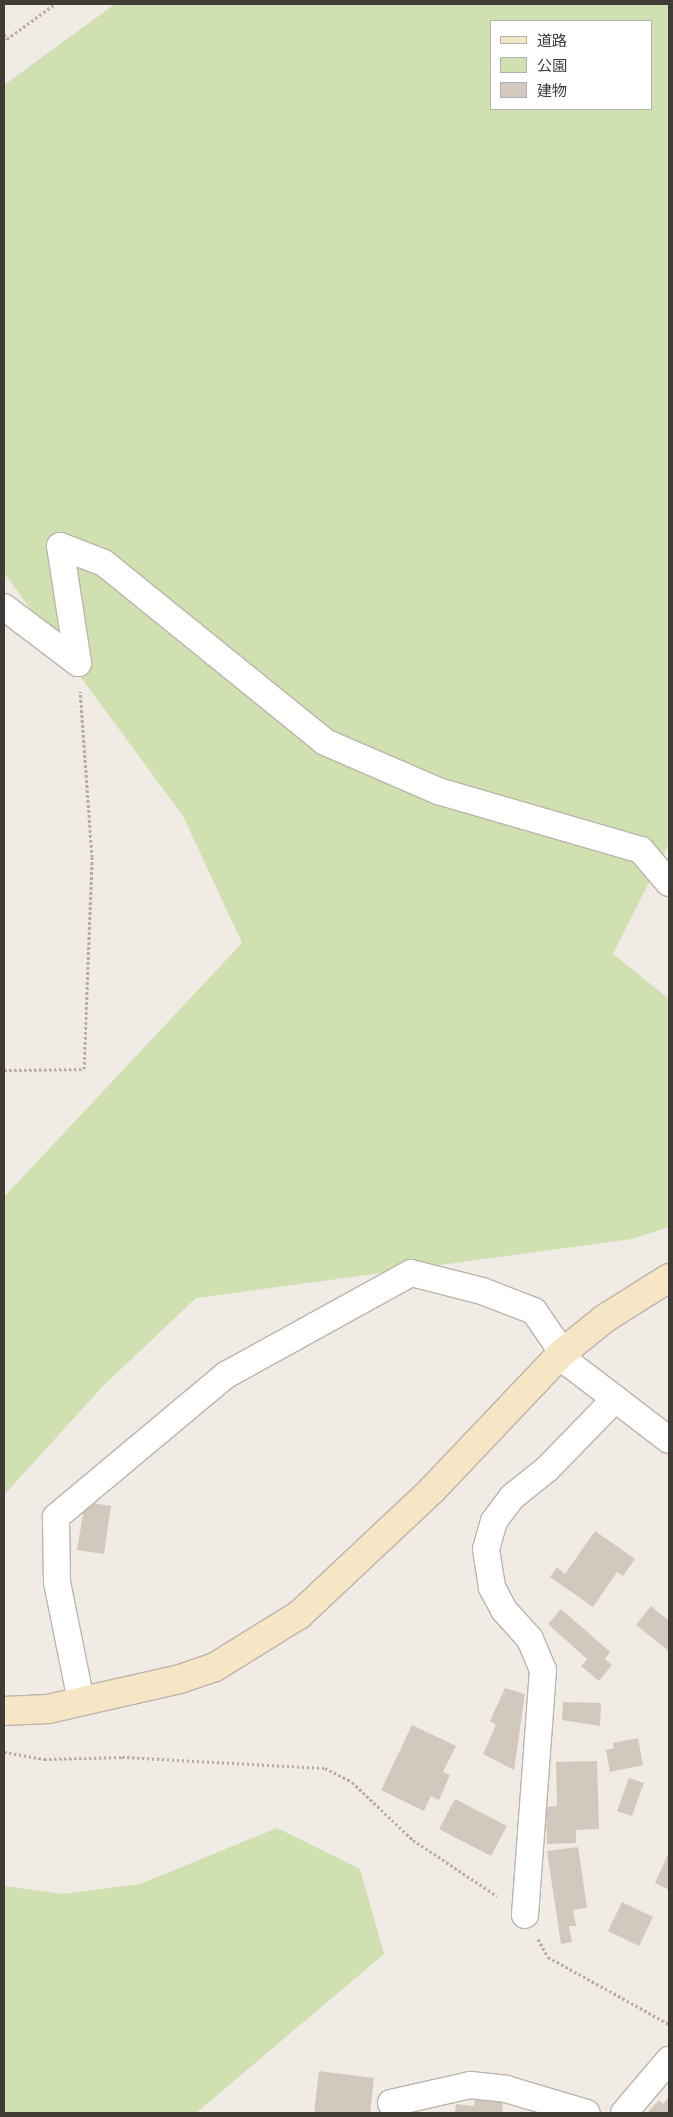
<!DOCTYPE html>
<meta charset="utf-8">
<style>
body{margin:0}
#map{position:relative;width:673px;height:2117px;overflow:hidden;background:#f0ebe4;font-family:"Roboto Condensed","Noto Sans JP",sans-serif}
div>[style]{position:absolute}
.green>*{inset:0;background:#d0e0b1}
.building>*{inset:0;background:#d3c8be}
.path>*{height:3px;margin-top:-1.5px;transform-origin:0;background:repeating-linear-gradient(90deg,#baac9b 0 2.5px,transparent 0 5px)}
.roads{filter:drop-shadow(1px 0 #bdb4ab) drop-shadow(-1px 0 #bdb4ab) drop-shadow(0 1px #bdb4ab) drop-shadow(0 -1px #bdb4ab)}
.street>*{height:26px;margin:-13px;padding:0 13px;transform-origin:13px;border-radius:13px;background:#fff}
.secondary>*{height:28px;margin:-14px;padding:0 14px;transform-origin:14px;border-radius:14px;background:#f7e6c6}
span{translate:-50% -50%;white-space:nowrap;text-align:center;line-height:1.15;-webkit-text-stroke:4px #fff;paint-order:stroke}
.frame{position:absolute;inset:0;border:5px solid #413b35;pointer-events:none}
.legend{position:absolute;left:490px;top:20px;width:162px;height:90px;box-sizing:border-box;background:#fff;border:1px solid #b3b1ae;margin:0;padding:6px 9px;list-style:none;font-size:15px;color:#413b35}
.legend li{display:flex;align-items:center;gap:10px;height:25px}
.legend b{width:25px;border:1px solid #b3b1ae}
</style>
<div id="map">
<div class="green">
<i style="clip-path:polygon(evenodd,115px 4px,669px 4px,669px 843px,613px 954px,669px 999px,669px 1227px,632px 1239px,196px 1298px,103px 1386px,4px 1495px,4px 1197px,242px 943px,183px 816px,4px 573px,4px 85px,115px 4px,492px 21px,652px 21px,652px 109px,492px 109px,492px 21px)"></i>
<i style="clip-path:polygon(277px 1828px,360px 1869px,384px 1954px,196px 2113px,4px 2113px,4px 1886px,63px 1894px,140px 1884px)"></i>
</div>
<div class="building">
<i style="clip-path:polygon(85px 1502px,111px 1506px,104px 1554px,77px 1550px)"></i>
<i style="clip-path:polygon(595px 1531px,635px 1559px,623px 1576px,617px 1572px,593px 1607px,550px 1577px,557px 1567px,565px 1574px)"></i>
<i style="clip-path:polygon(651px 1606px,669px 1621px,669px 1651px,636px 1625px)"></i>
<i style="clip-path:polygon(561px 1609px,610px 1652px,605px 1659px,612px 1665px,599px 1681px,581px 1666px,587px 1659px,548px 1624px)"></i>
<i style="clip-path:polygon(505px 1688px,525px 1694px,514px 1770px,483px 1754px,496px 1725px,490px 1721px)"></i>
<i style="clip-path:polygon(563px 1702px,601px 1703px,600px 1726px,562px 1720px)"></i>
<i style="clip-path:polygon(412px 1725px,456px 1746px,443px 1772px,450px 1775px,439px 1800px,431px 1796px,424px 1811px,381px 1790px)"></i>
<i style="clip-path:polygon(638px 1738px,643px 1765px,610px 1772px,606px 1750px,614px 1748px,613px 1743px)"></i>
<i style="clip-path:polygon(597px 1761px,599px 1829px,576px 1830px,576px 1843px,547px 1844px,546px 1807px,557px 1806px,556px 1762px)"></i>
<i style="clip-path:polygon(629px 1778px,644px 1783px,632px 1816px,617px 1811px)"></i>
<i style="clip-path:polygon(455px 1799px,507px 1826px,491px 1856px,439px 1829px)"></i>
<i style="clip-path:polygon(578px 1847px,587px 1908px,573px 1910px,576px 1926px,569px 1926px,572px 1942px,561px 1944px,547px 1851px)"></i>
<i style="clip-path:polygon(669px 1852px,669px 1890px,655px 1883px)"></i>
<i style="clip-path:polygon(622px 1902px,653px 1917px,639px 1946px,608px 1931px)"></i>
<i style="clip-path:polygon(319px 2071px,374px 2078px,370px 2113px,314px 2113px)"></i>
<i style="clip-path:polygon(669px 2097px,669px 2113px,647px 2113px,659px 2100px,663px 2104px)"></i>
<i style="clip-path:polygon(475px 2098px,503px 2101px,502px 2113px,455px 2113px,456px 2104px,474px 2106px)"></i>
</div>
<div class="path">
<i style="left:4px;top:34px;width:6px;rotate:59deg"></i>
<i style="left:7px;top:39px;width:59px;rotate:-36.1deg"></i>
<i style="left:4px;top:1070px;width:80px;rotate:-0.7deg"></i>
<i style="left:84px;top:1069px;width:212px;rotate:-87.8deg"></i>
<i style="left:92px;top:857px;width:166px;rotate:-94.1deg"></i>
<i style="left:4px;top:1752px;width:41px;rotate:9.9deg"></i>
<i style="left:44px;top:1759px;width:78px;rotate:-1.5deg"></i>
<i style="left:122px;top:1757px;width:203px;rotate:3.1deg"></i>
<i style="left:325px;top:1768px;width:30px;rotate:27deg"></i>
<i style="left:352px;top:1782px;width:84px;rotate:43.6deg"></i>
<i style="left:413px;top:1840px;width:101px;rotate:33.7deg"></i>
<i style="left:538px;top:1939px;width:21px;rotate:61deg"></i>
<i style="left:548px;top:1957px;width:138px;rotate:29deg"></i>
</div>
<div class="roads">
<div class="street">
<i style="left:4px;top:607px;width:93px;rotate:37.1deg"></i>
<i style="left:78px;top:663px;width:118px;rotate:-98.7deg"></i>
<i style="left:60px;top:546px;width:47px;rotate:21.1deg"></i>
<i style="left:104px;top:563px;width:284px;rotate:39deg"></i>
<i style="left:325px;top:742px;width:123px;rotate:23.4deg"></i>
<i style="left:438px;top:791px;width:211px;rotate:16.2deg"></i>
<i style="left:641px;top:850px;width:43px;rotate:49.7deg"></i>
<i style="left:81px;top:1701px;width:121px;rotate:-101.4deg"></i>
<i style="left:57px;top:1582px;width:65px;rotate:-90.9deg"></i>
<i style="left:56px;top:1517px;width:222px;rotate:-39.9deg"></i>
<i style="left:226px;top:1375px;width:211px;rotate:-28.9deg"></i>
<i style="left:411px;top:1273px;width:73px;rotate:14.2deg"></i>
<i style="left:482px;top:1291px;width:56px;rotate:21deg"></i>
<i style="left:534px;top:1311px;width:65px;rotate:55.6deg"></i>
<i style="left:571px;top:1365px;width:123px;rotate:37.4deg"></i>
<i style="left:525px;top:1915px;width:246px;rotate:-85.8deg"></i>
<i style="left:543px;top:1670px;width:34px;rotate:-113deg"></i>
<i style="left:530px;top:1639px;width:39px;rotate:-132deg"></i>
<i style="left:504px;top:1610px;width:26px;rotate:-118deg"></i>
<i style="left:492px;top:1587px;width:38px;rotate:-99deg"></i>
<i style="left:486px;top:1549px;width:29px;rotate:-74deg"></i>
<i style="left:494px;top:1521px;width:30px;rotate:-53deg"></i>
<i style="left:512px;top:1497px;width:45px;rotate:-38.7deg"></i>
<i style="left:547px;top:1469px;width:98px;rotate:-45.8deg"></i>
<i style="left:391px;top:2103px;width:81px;rotate:-12.8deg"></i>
<i style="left:470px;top:2085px;width:36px;rotate:6deg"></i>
<i style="left:506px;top:2089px;width:84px;rotate:16.5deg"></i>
<i style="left:624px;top:2113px;width:70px;rotate:-49.7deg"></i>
</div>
<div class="secondary">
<i style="left:4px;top:1711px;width:44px;rotate:-2.6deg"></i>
<i style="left:48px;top:1709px;width:135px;rotate:-12.8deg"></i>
<i style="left:180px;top:1679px;width:37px;rotate:-19deg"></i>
<i style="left:215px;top:1667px;width:99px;rotate:-31.8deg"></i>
<i style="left:299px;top:1615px;width:183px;rotate:-43.2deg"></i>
<i style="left:432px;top:1490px;width:189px;rotate:-46.5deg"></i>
<i style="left:562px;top:1353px;width:54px;rotate:-39deg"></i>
<i style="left:604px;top:1319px;width:77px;rotate:-32.2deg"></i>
</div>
</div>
<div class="frame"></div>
<ul class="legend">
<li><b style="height:6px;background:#f7e6c6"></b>道路</li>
<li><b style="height:14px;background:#d0e0b1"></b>公園</li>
<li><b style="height:14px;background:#d3c8be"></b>建物</li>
</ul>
</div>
